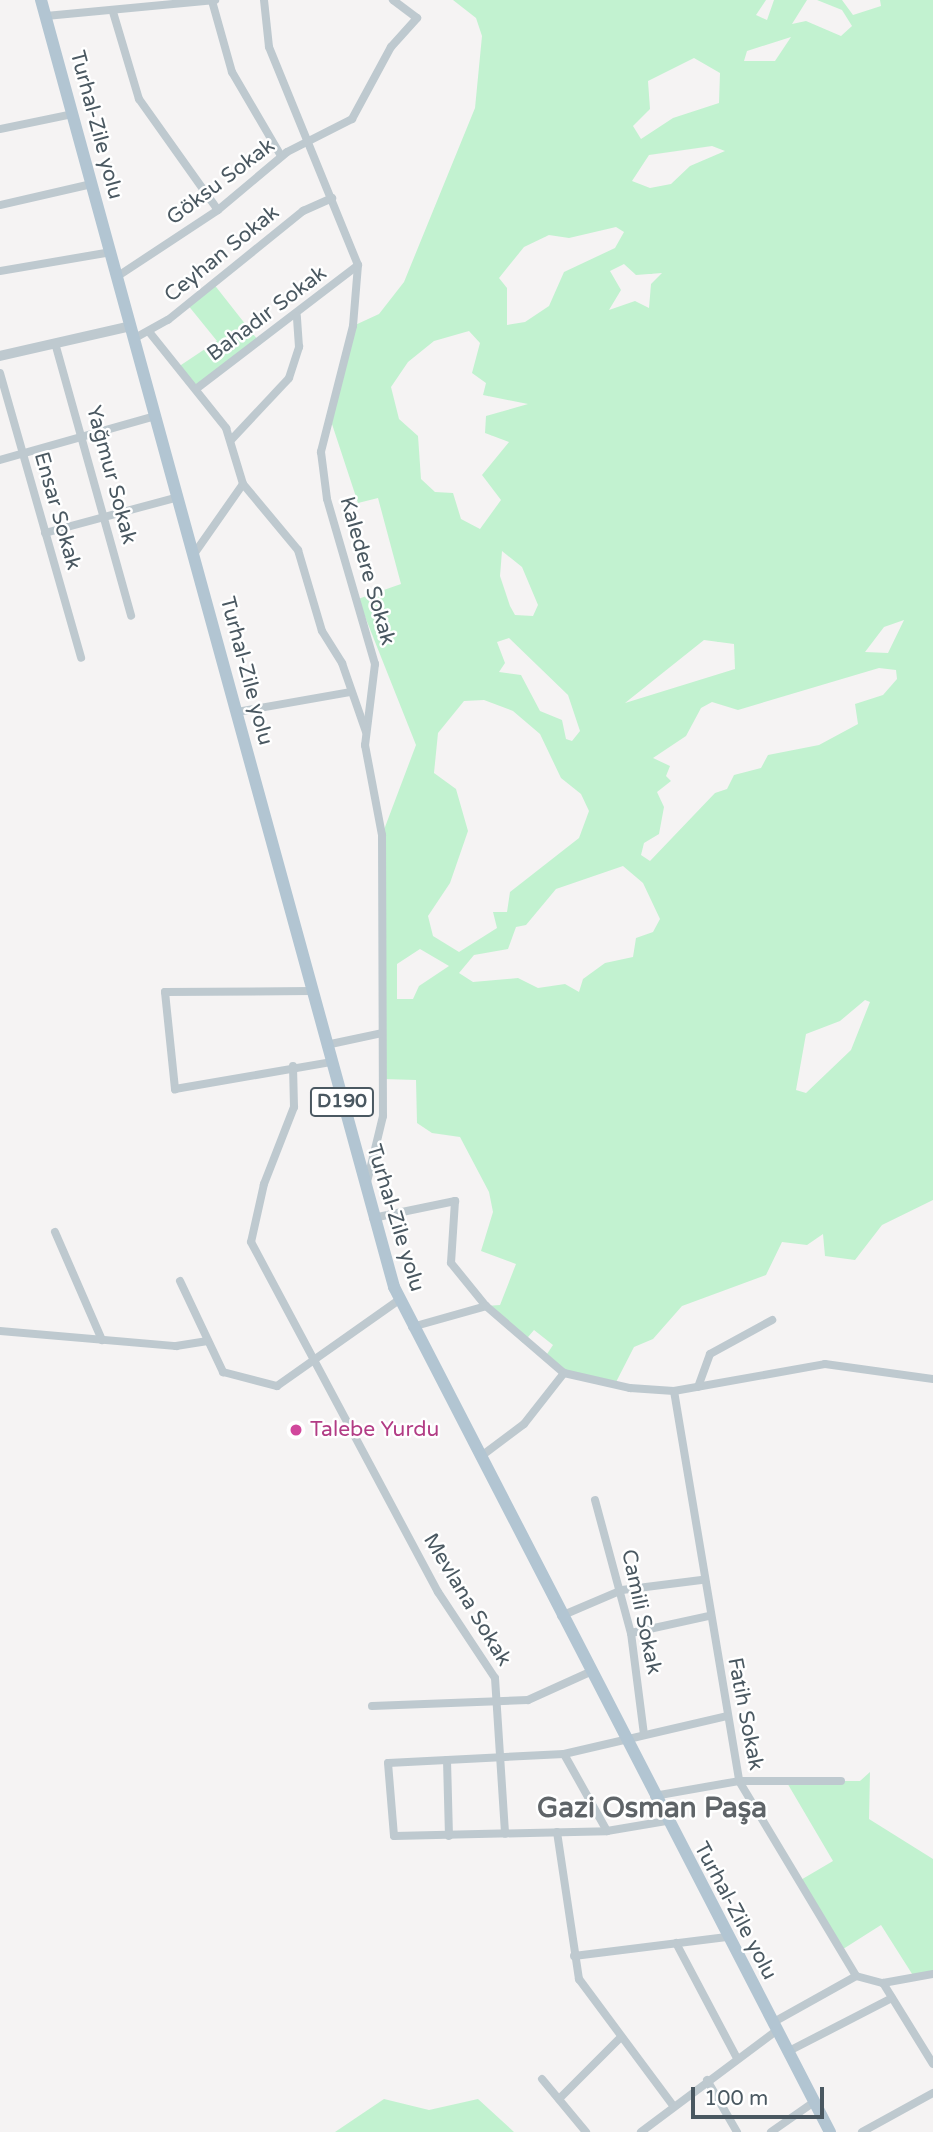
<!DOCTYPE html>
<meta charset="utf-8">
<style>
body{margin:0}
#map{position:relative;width:933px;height:2132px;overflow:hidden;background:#f5f3f3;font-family:"Varela Round",sans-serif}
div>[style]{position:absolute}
.green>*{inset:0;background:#c2f2d0}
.minor>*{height:8px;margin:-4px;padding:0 4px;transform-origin:4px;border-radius:4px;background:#bec9cf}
.tertiary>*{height:10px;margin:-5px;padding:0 5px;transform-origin:5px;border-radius:5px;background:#bec9cf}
.primary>*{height:12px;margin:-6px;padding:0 6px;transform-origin:6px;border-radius:6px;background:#b2c5d2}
.dots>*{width:19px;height:19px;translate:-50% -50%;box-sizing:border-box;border:4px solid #fff;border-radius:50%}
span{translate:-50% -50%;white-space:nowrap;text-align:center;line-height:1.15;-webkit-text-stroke:5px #fff;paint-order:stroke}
.shield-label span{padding:2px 5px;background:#fff;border:2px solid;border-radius:5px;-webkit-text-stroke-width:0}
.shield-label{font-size:19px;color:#4a5861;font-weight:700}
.street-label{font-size:21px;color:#4a5861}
.hotel-label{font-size:21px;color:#b23c85}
.left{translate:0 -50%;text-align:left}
.district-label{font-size:28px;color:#5f6468;font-weight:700}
.scale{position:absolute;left:691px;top:2087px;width:133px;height:32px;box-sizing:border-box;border:4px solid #4a5861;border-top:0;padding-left:9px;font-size:21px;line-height:24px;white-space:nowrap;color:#4a5861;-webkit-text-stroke:5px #fff;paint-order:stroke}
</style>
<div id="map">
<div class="green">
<i style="clip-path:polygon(evenodd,453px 0,766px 0,756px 15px,767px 20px,774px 0,807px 0,792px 24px,806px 21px,841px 36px,852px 26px,842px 10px,817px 0,842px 0,853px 15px,881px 6px,880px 0,933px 0,933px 1200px,882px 1225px,855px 1260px,825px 1256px,823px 1234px,807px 1245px,782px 1242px,766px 1275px,682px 1306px,653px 1339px,634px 1347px,614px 1386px,583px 1380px,543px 1360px,553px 1345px,534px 1330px,523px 1343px,486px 1306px,500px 1305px,516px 1264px,481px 1251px,493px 1212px,489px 1192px,460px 1137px,432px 1133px,417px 1123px,416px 1080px,383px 1079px,382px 835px,416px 745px,358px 599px,401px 584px,378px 498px,358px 503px,329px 415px,353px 326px,379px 314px,404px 282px,475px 108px,482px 36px,476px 18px,453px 0,791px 37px,775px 61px,744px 61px,747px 51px,791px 37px,453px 0,694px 58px,720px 73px,719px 103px,673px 118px,641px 139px,633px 126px,650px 109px,648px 81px,694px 58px,453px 0,712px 146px,725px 151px,690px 166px,671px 184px,650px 188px,632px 181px,649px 155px,712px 146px,453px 0,616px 227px,624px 232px,615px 248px,564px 272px,549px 306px,525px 322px,507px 325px,507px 288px,499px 278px,524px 247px,549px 235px,569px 238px,616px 227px,453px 0,624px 264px,636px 275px,662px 273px,651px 284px,649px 308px,635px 301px,609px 310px,621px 290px,610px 271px,624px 264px,453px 0,469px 331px,480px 343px,472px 373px,486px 383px,483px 395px,528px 404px,486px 416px,485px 433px,509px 442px,482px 475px,501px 500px,480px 529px,461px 519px,453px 493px,435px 492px,421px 479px,418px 436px,399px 419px,391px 387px,408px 362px,434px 341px,469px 331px,453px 0,502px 551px,522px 567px,538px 605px,533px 616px,515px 615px,510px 606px,500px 576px,502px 551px,453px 0,904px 620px,888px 653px,865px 652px,884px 627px,904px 620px,453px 0,509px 638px,568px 695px,580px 731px,572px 741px,566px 739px,562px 720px,540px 711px,521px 675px,499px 672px,505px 663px,497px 642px,509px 638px,453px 0,704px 640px,734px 644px,735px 669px,625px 703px,704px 640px,453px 0,879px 668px,896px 670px,897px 679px,883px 695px,855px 704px,858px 724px,819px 745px,768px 755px,761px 768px,734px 775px,727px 789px,715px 793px,650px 861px,641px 855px,644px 843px,659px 834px,664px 807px,657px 792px,671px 781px,666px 776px,670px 766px,653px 758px,686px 736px,701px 708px,712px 702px,738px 710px,879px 668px,453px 0,484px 700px,513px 711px,540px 734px,561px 778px,581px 794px,589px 811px,579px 838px,510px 892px,507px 912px,493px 912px,497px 928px,459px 952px,433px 936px,428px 916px,450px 883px,468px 831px,456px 789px,434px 773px,438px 733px,464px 701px,484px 700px,453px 0,623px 866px,643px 883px,660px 919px,653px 932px,636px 938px,633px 957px,605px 963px,583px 979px,579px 992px,565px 984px,538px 988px,518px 978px,473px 982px,459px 973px,474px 955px,508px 949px,516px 927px,526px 925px,556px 889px,623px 866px,453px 0,420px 949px,449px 966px,419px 986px,413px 999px,397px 999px,397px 964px,420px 949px,453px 0,865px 1000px,870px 1002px,851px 1050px,806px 1093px,796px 1090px,806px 1034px,840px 1021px,865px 1000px)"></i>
<i style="clip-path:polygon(213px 283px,261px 344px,196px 389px,178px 367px,217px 341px,187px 304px)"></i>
<i style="clip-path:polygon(870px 1772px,869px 1819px,933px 1859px,933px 1974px,914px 1977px,881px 1925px,840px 1951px,799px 1881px,833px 1861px,786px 1781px,860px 1781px)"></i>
<i style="clip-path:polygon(384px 2099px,429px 2110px,478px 2099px,514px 2132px,335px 2132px)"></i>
</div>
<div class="minor">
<i style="left:264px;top:0;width:47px;rotate:83.9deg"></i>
<i style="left:269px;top:47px;width:235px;rotate:67.8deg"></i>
<i style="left:358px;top:265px;width:61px;rotate:94.7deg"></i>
<i style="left:353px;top:326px;width:130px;rotate:104.3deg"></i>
<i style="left:321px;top:452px;width:47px;rotate:82.7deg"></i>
<i style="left:327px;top:499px;width:172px;rotate:73.8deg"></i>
<i style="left:375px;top:664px;width:82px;rotate:97deg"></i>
<i style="left:365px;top:745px;width:92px;rotate:79.3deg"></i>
<i style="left:382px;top:835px;width:281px;rotate:89.8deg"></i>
<i style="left:383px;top:1116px;width:68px;rotate:103.6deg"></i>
<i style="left:212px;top:1px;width:74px;rotate:74.3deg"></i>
<i style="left:232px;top:72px;width:97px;rotate:59.7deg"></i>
<i style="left:113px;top:12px;width:91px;rotate:73.4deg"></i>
<i style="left:139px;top:99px;width:136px;rotate:54.6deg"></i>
<i style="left:46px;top:16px;width:170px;rotate:-5.4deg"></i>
<i style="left:0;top:129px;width:75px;rotate:-11.6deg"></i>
<i style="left:0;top:205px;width:94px;rotate:-12.9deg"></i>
<i style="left:0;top:271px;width:113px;rotate:-9.7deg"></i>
<i style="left:118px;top:276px;width:120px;rotate:-33.4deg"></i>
<i style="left:218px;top:210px;width:90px;rotate:-40deg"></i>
<i style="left:287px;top:152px;width:73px;rotate:-26.9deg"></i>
<i style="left:352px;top:119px;width:82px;rotate:-61.6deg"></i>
<i style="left:391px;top:47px;width:39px;rotate:-48deg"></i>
<i style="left:417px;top:18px;width:30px;rotate:-143deg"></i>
<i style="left:150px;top:333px;width:122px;rotate:51.3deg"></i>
<i style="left:226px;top:428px;width:59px;rotate:73.1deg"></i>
<i style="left:243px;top:484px;width:85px;rotate:125deg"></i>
<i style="left:135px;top:338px;width:38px;rotate:-29deg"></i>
<i style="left:168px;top:320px;width:174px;rotate:-38.9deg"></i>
<i style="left:303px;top:211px;width:32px;rotate:-24deg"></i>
<i style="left:55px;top:343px;width:283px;rotate:74.4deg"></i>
<i style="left:0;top:373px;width:296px;rotate:74.1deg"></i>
<i style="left:196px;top:389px;width:204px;rotate:-37.4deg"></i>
<i style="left:232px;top:439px;width:83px;rotate:-46.9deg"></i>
<i style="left:289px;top:378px;width:33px;rotate:-72deg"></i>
<i style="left:299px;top:347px;width:31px;rotate:-94deg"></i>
<i style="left:0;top:460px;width:162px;rotate:-15.8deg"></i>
<i style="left:243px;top:484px;width:86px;rotate:50.2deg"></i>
<i style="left:298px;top:550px;width:84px;rotate:73.5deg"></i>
<i style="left:322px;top:631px;width:38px;rotate:58deg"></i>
<i style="left:342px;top:663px;width:73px;rotate:70.8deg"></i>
<i style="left:45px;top:533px;width:138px;rotate:-15.1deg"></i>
<i style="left:237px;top:712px;width:116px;rotate:-10deg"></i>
<i style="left:312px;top:991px;width:147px;rotate:179.6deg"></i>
<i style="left:165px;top:992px;width:98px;rotate:84.1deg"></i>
<i style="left:175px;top:1089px;width:158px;rotate:-9.8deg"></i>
<i style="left:326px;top:1045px;width:57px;rotate:-12.1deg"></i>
<i style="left:293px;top:1066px;width:41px;rotate:88.6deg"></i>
<i style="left:294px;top:1107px;width:83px;rotate:111.3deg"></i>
<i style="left:264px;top:1184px;width:59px;rotate:102.6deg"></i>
<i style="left:251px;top:1242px;width:397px;rotate:61.9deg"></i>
<i style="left:438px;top:1592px;width:103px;rotate:56.5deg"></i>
<i style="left:495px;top:1678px;width:156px;rotate:86.3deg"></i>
<i style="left:373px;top:1218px;width:84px;rotate:-11.7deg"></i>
<i style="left:455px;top:1201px;width:62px;rotate:93.7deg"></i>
<i style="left:451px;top:1263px;width:55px;rotate:50.9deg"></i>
<i style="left:55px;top:1232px;width:118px;rotate:66.5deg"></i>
<i style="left:180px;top:1281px;width:101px;rotate:64.7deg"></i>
<i style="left:223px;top:1372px;width:56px;rotate:14.5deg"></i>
<i style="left:277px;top:1386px;width:149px;rotate:-35.2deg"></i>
<i style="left:412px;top:1327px;width:77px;rotate:-15.8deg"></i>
<i style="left:486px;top:1306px;width:103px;rotate:40.7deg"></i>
<i style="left:564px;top:1373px;width:68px;rotate:12.8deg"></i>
<i style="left:630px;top:1388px;width:44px;rotate:3.9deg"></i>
<i style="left:674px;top:1391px;width:153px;rotate:-10.1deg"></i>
<i style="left:825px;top:1364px;width:109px;rotate:7.9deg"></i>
<i style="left:0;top:1331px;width:177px;rotate:4.9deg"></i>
<i style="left:176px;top:1346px;width:32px;rotate:-9deg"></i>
<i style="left:698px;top:1387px;width:35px;rotate:-70deg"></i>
<i style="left:710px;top:1354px;width:71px;rotate:-28.7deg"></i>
<i style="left:674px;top:1391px;width:395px;rotate:80.5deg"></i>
<i style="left:739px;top:1781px;width:227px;rotate:59deg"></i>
<i style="left:856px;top:1976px;width:28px;rotate:15deg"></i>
<i style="left:883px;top:1983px;width:95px;rotate:58.3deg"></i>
<i style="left:480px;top:1457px;width:55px;rotate:-36.9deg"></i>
<i style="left:524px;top:1424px;width:65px;rotate:-51.9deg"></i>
<i style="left:595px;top:1500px;width:138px;rotate:74.9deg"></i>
<i style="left:631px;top:1633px;width:102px;rotate:82.7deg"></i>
<i style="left:561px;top:1616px;width:66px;rotate:-23.1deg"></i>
<i style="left:622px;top:1590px;width:80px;rotate:-7.2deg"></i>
<i style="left:631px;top:1633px;width:79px;rotate:-12.4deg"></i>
<i style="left:372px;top:1706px;width:156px;rotate:-2.2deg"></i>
<i style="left:528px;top:1700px;width:68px;rotate:-24.3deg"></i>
<i style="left:564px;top:1754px;width:167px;rotate:-13.1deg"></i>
<i style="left:447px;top:1760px;width:76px;rotate:88.5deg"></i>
<i style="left:654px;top:1796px;width:86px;rotate:-10deg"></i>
<i style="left:739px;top:1781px;width:102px"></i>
<i style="left:607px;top:1831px;width:88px;rotate:-119.2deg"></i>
<i style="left:564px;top:1754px;width:176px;rotate:177.1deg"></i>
<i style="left:388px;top:1763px;width:73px;rotate:85.3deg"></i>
<i style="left:394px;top:1836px;width:213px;rotate:-1.3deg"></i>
<i style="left:607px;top:1831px;width:60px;rotate:-9.6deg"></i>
<i style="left:557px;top:1832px;width:149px;rotate:81.5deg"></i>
<i style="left:579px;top:1979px;width:156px;rotate:53.4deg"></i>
<i style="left:676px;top:1943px;width:130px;rotate:62.1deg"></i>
<i style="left:574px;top:1956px;width:154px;rotate:-7.1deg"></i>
<i style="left:883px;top:1983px;width:51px;rotate:-10.2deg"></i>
<i style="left:772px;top:2023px;width:96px;rotate:-29.2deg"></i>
<i style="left:787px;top:2052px;width:118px;rotate:-27.2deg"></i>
<i style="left:542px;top:2079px;width:69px;rotate:50.3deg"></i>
<i style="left:707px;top:2080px;width:60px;rotate:60deg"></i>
<i style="left:559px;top:2099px;width:88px;rotate:-45deg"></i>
<i style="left:641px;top:2132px;width:169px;rotate:-36.8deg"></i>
<i style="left:771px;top:2132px;width:52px;rotate:-34.9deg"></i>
<i style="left:862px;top:2132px;width:81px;rotate:-28.8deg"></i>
</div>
<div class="tertiary">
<i style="left:0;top:356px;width:134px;rotate:-12.9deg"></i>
</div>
<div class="primary">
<i style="left:41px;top:0;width:1335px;rotate:74.66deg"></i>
<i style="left:394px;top:1287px;width:951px;rotate:62.71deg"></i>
</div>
<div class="dots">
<i style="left:296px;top:1430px;background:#d1479c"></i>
</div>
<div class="shield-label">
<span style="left:342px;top:1102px">D190</span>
</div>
<div class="street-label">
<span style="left:96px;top:125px;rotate:75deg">Turhal-Zile yolu</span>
<span style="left:221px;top:182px;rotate:-37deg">Göksu Sokak</span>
<span style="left:222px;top:254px;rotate:-39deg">Ceyhan Sokak</span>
<span style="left:267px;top:314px;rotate:-37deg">Bahadır Sokak</span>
<span style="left:111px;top:475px;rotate:75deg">Yağmur Sokak</span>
<span style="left:57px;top:511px;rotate:74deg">Ensar Sokak</span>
<span style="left:367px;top:571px;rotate:74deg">Kaledere Sokak</span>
<span style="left:246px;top:671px;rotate:75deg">Turhal-Zile yolu</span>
<span style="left:395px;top:1218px;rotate:73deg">Turhal-Zile yolu</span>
<span style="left:467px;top:1600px;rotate:59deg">Mevlana Sokak</span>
<span style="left:641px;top:1612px;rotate:78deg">Camili Sokak</span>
<span style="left:745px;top:1714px;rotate:79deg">Fatih Sokak</span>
<span style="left:735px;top:1911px;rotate:62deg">Turhal-Zile yolu</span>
</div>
<div class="hotel-label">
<span class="left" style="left:310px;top:1430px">Talebe Yurdu</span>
</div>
<div class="district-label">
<span style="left:652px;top:1808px">Gazi Osman Paşa</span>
</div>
<div class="scale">100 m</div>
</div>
